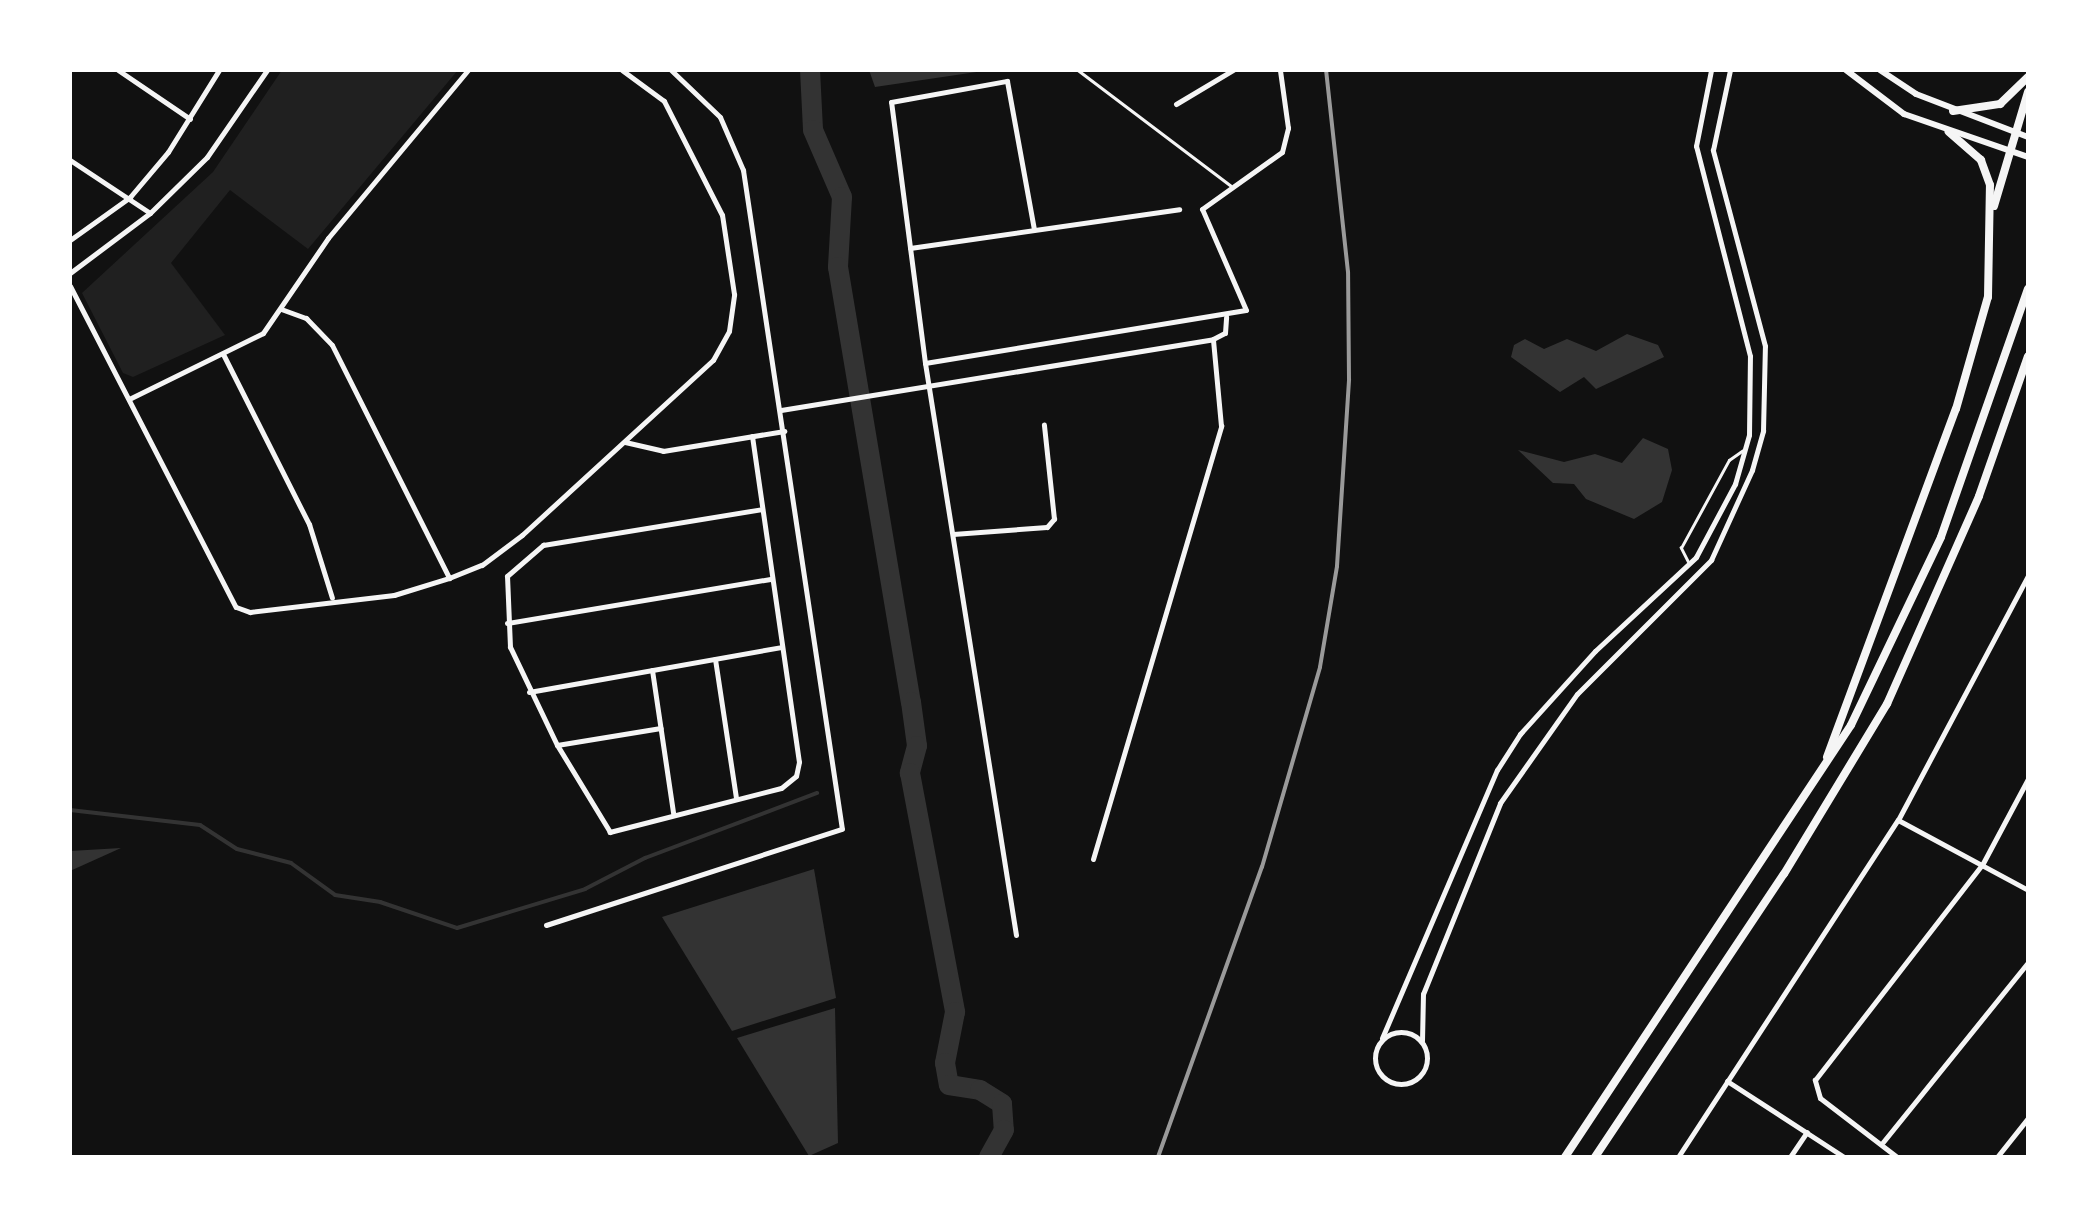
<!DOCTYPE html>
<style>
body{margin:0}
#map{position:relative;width:2098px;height:1227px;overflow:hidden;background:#111;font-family:"Crimson Pro",serif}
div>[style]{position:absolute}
.green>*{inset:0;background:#202020}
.water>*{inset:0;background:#333}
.stream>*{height:4px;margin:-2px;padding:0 2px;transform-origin:2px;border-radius:2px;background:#333}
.river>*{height:20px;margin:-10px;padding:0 10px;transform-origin:10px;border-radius:10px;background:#333}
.service>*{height:2.5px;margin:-1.25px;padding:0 1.25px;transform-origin:1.25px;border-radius:1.25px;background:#f5f5f5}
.minor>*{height:5px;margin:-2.5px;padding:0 2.5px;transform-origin:2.5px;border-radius:2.5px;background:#f5f5f5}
.tertiary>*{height:5px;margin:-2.5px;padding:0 2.5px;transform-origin:2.5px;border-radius:2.5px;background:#f5f5f5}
.tertiary>.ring{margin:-2.5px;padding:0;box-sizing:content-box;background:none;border:5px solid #f5f5f5;border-radius:50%}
.secondary>*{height:6px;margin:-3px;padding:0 3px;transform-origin:3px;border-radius:3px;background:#f5f5f5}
.motorway>*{height:8px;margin:-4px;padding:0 4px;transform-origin:4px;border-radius:4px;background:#f5f5f5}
.rail>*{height:4px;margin:-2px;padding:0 2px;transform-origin:2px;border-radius:2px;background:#9a9a9a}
span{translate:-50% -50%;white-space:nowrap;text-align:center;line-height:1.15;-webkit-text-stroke:8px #fff;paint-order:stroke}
.frame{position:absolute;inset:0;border:72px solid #fff;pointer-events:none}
</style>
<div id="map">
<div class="green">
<i style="clip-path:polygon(282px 70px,458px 70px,308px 249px,230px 190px,171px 263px,225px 335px,133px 377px,123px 373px,82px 293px,213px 172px)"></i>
</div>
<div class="water">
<i style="clip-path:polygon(869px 70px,990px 70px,875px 87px)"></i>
<i style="clip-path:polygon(1627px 334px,1658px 345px,1664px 357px,1596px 389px,1584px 377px,1560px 392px,1511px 357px,1514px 345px,1525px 339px,1544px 349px,1567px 339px,1596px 351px)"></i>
<i style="clip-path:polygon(1643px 438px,1668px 449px,1672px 470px,1662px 502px,1634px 519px,1586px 499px,1574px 484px,1553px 483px,1518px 450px,1564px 462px,1595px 454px,1622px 463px)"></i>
<i style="clip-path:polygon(121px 848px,70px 871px,70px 851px)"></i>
<i style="clip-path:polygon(814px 869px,836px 998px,732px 1031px,662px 917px)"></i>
<i style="clip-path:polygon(835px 1008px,838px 1143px,809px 1156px,737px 1038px)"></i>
</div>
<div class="stream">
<i style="left:70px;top:810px;width:131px;rotate:6.6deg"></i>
<i style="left:200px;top:825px;width:44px;rotate:33deg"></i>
<i style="left:237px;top:849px;width:56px;rotate:14.5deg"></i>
<i style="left:291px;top:863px;width:54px;rotate:36deg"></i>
<i style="left:335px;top:895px;width:46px;rotate:8.8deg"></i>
<i style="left:380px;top:902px;width:81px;rotate:18.7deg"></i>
<i style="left:457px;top:928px;width:134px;rotate:-16.9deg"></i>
<i style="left:585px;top:889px;width:68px;rotate:-27.3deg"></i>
<i style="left:645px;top:858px;width:184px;rotate:-20.7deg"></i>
</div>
<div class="river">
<i style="left:810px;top:70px;width:60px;rotate:87.1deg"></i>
<i style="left:813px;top:130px;width:73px;rotate:66.6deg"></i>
<i style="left:842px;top:197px;width:70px;rotate:93.3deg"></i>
<i style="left:838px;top:267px;width:441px;rotate:80.5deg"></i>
<i style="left:911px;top:702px;width:44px;rotate:82.2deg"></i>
<i style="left:917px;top:746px;width:28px;rotate:105deg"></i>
<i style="left:910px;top:773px;width:243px;rotate:79.3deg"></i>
<i style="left:955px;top:1012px;width:52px;rotate:101.1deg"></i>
<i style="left:945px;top:1063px;width:22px;rotate:80deg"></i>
<i style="left:949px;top:1085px;width:31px;rotate:9deg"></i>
<i style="left:980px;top:1090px;width:26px;rotate:32deg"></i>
<i style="left:1002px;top:1104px;width:26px;rotate:86deg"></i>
<i style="left:1004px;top:1130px;width:31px;rotate:119deg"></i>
</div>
<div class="service">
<i style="left:1078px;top:70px;width:191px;rotate:37.1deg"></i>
<i style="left:1688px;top:562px;width:16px;rotate:-117deg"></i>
<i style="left:1681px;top:548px;width:100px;rotate:-61.4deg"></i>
<i style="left:1729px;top:460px;width:16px;rotate:-35deg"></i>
</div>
<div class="minor">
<i style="left:118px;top:70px;width:87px;rotate:34.2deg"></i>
<i style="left:1176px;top:104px;width:66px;rotate:-30.8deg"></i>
<i style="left:70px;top:160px;width:96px;rotate:33.5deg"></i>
<i style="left:70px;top:240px;width:74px;rotate:-35.6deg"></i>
<i style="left:130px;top:197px;width:59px;rotate:-49.8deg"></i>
<i style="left:168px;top:152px;width:97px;rotate:-58.1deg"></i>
<i style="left:910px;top:248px;width:272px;rotate:-8.2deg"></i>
<i style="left:70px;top:286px;width:361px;rotate:62.7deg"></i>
<i style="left:236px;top:607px;width:15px;rotate:20deg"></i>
<i style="left:250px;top:612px;width:145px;rotate:-6.7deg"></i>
<i style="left:394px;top:595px;width:58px;rotate:-17.2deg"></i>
<i style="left:449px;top:578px;width:35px;rotate:-22deg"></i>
<i style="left:482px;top:565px;width:50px;rotate:-36.9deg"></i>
<i style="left:522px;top:535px;width:259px;rotate:-42.5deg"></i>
<i style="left:713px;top:360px;width:33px;rotate:-61deg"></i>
<i style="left:729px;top:331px;width:37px;rotate:-82deg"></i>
<i style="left:734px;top:294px;width:80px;rotate:-98.6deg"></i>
<i style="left:722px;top:215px;width:128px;rotate:-117deg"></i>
<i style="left:664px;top:101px;width:52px;rotate:-143.6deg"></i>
<i style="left:281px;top:309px;width:27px;rotate:20deg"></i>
<i style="left:306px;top:318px;width:37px;rotate:46deg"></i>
<i style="left:332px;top:345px;width:261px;rotate:63.3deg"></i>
<i style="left:223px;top:354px;width:191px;rotate:63.2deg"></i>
<i style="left:309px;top:524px;width:77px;rotate:72.7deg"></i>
<i style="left:925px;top:363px;width:263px;rotate:-97.4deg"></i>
<i style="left:891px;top:102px;width:118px;rotate:-10.3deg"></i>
<i style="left:1007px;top:81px;width:151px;rotate:79.7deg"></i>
<i style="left:129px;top:399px;width:149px;rotate:-26.2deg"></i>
<i style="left:263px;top:333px;width:115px;rotate:-55.6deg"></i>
<i style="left:328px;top:238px;width:219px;rotate:-50.2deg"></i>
<i style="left:781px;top:410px;width:438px;rotate:-9.3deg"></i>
<i style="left:1213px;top:339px;width:13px;rotate:-27deg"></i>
<i style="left:1225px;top:333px;width:16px;rotate:-86deg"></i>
<i style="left:752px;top:436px;width:329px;rotate:81.8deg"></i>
<i style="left:799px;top:762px;width:14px;rotate:102deg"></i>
<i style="left:796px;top:776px;width:19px;rotate:141deg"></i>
<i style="left:781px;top:788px;width:177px;rotate:165.6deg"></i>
<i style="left:610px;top:832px;width:102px;rotate:-121.3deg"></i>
<i style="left:557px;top:745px;width:109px;rotate:-115.6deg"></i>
<i style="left:510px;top:647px;width:71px;rotate:-92.4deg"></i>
<i style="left:507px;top:576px;width:48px;rotate:-40.7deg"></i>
<i style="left:543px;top:545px;width:222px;rotate:-9.3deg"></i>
<i style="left:625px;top:442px;width:39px;rotate:13deg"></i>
<i style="left:663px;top:451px;width:123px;rotate:-9.4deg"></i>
<i style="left:953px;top:534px;width:94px;rotate:-4.3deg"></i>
<i style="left:1047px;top:527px;width:11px;rotate:-49deg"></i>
<i style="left:1054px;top:519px;width:95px;rotate:-96.1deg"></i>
<i style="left:507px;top:623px;width:267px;rotate:-9.5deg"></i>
<i style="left:715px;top:659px;width:141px;rotate:81.4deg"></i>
<i style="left:652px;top:670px;width:145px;rotate:81.6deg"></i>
<i style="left:529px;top:692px;width:256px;rotate:-10.1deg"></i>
<i style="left:557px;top:745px;width:105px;rotate:-9.3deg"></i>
<i style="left:1898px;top:820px;width:148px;rotate:28.3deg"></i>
<i style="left:1093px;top:859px;width:452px;rotate:-73.5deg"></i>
<i style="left:1221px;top:426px;width:87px;rotate:-95.3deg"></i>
<i style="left:546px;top:925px;width:311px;rotate:-18deg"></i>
<i style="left:1016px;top:935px;width:579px;rotate:-99.04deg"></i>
<i style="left:925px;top:363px;width:325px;rotate:-9.4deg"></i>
<i style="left:1246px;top:310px;width:110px;rotate:-113.5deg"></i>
<i style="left:1202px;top:209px;width:98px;rotate:-35.5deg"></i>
<i style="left:1282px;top:152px;width:25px;rotate:-76deg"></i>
<i style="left:1288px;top:128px;width:59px;rotate:-97.9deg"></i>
<i style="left:1727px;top:1081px;width:140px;rotate:33deg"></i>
<i style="left:1883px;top:1142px;width:231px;rotate:-51.1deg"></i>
<i style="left:1678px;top:1157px;width:402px;rotate:-56.9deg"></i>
<i style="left:1898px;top:820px;width:276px;rotate:-62deg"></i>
<i style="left:1790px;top:1157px;width:30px;rotate:-56deg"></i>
<i style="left:1897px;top:1157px;width:97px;rotate:-142.5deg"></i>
<i style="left:1820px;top:1098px;width:19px;rotate:-106deg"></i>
<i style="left:1815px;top:1080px;width:272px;rotate:-52.2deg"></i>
<i style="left:1982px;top:865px;width:98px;rotate:-61.9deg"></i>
<i style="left:1997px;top:1157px;width:50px;rotate:-51.5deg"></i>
</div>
<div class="tertiary">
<i style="left:671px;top:70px;width:68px;rotate:43.8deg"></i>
<i style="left:720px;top:117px;width:58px;rotate:66.5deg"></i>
<i style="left:743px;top:170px;width:666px;rotate:81.46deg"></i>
<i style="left:70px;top:273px;width:100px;rotate:-36.9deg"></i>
<i style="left:150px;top:213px;width:80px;rotate:-44.5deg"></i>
<i style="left:207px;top:157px;width:106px;rotate:-55.4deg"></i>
<i class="ring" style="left:1375px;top:1032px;width:47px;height:47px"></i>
<i style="left:1382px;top:1038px;width:292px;rotate:-66.8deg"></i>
<i style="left:1497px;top:770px;width:43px;rotate:-57.4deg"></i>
<i style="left:1520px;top:734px;width:112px;rotate:-47.9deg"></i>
<i style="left:1595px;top:651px;width:138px;rotate:-42.9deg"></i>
<i style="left:1696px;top:557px;width:83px;rotate:-61.9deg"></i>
<i style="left:1735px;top:484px;width:51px;rotate:-74.1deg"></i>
<i style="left:1749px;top:435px;width:79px;rotate:-89.3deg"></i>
<i style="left:1750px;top:356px;width:217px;rotate:-104.4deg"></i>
<i style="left:1696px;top:146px;width:77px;rotate:-78.8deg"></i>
<i style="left:1422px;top:1041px;width:47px;rotate:-88.8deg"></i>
<i style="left:1423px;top:994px;width:206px;rotate:-68deg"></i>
<i style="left:1500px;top:803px;width:133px;rotate:-54.8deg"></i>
<i style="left:1577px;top:694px;width:190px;rotate:-45deg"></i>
<i style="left:1711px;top:560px;width:99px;rotate:-65.5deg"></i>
<i style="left:1752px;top:470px;width:41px;rotate:-74.2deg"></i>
<i style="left:1763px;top:431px;width:85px;rotate:-88.7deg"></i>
<i style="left:1765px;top:346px;width:203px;rotate:-104.9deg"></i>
<i style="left:1713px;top:150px;width:82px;rotate:-78deg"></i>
</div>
<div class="secondary">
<i style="left:1846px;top:70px;width:73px;rotate:37.2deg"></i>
<i style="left:1904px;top:114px;width:131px;rotate:19.1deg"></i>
<i style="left:1880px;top:70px;width:43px;rotate:33.7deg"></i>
<i style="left:1916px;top:94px;width:120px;rotate:21deg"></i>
</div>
<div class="motorway">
<i style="left:1953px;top:111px;width:48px;rotate:-8.5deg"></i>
<i style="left:2000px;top:104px;width:39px;rotate:-44deg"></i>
<i style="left:1994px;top:206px;width:119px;rotate:-73.4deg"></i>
<i style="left:1827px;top:757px;width:371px;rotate:-69.7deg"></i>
<i style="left:1956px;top:409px;width:116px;rotate:-74.1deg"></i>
<i style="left:1988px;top:297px;width:112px;rotate:-89deg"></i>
<i style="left:1990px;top:185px;width:27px;rotate:-110deg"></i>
<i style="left:1981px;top:160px;width:43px;rotate:-138.8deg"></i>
<i style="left:1565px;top:1157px;width:518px;rotate:-56.49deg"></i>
<i style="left:1851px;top:725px;width:208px;rotate:-64.4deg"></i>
<i style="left:1941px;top:537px;width:263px;rotate:-70.7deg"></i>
<i style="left:1595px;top:1157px;width:340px;rotate:-56.3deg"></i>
<i style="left:1784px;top:874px;width:199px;rotate:-58.8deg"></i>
<i style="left:1887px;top:704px;width:227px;rotate:-66.1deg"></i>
<i style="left:1979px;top:496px;width:148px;rotate:-70.7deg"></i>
</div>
<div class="rail">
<i style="left:1158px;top:1157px;width:308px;rotate:-70.3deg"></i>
<i style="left:1262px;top:867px;width:208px;rotate:-73.8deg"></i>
<i style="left:1320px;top:667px;width:102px;rotate:-80.4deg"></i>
<i style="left:1337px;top:566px;width:187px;rotate:-86.3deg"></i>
<i style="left:1349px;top:379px;width:107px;rotate:-90.5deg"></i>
<i style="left:1348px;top:272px;width:203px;rotate:-96.2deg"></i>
</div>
<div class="frame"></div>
</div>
